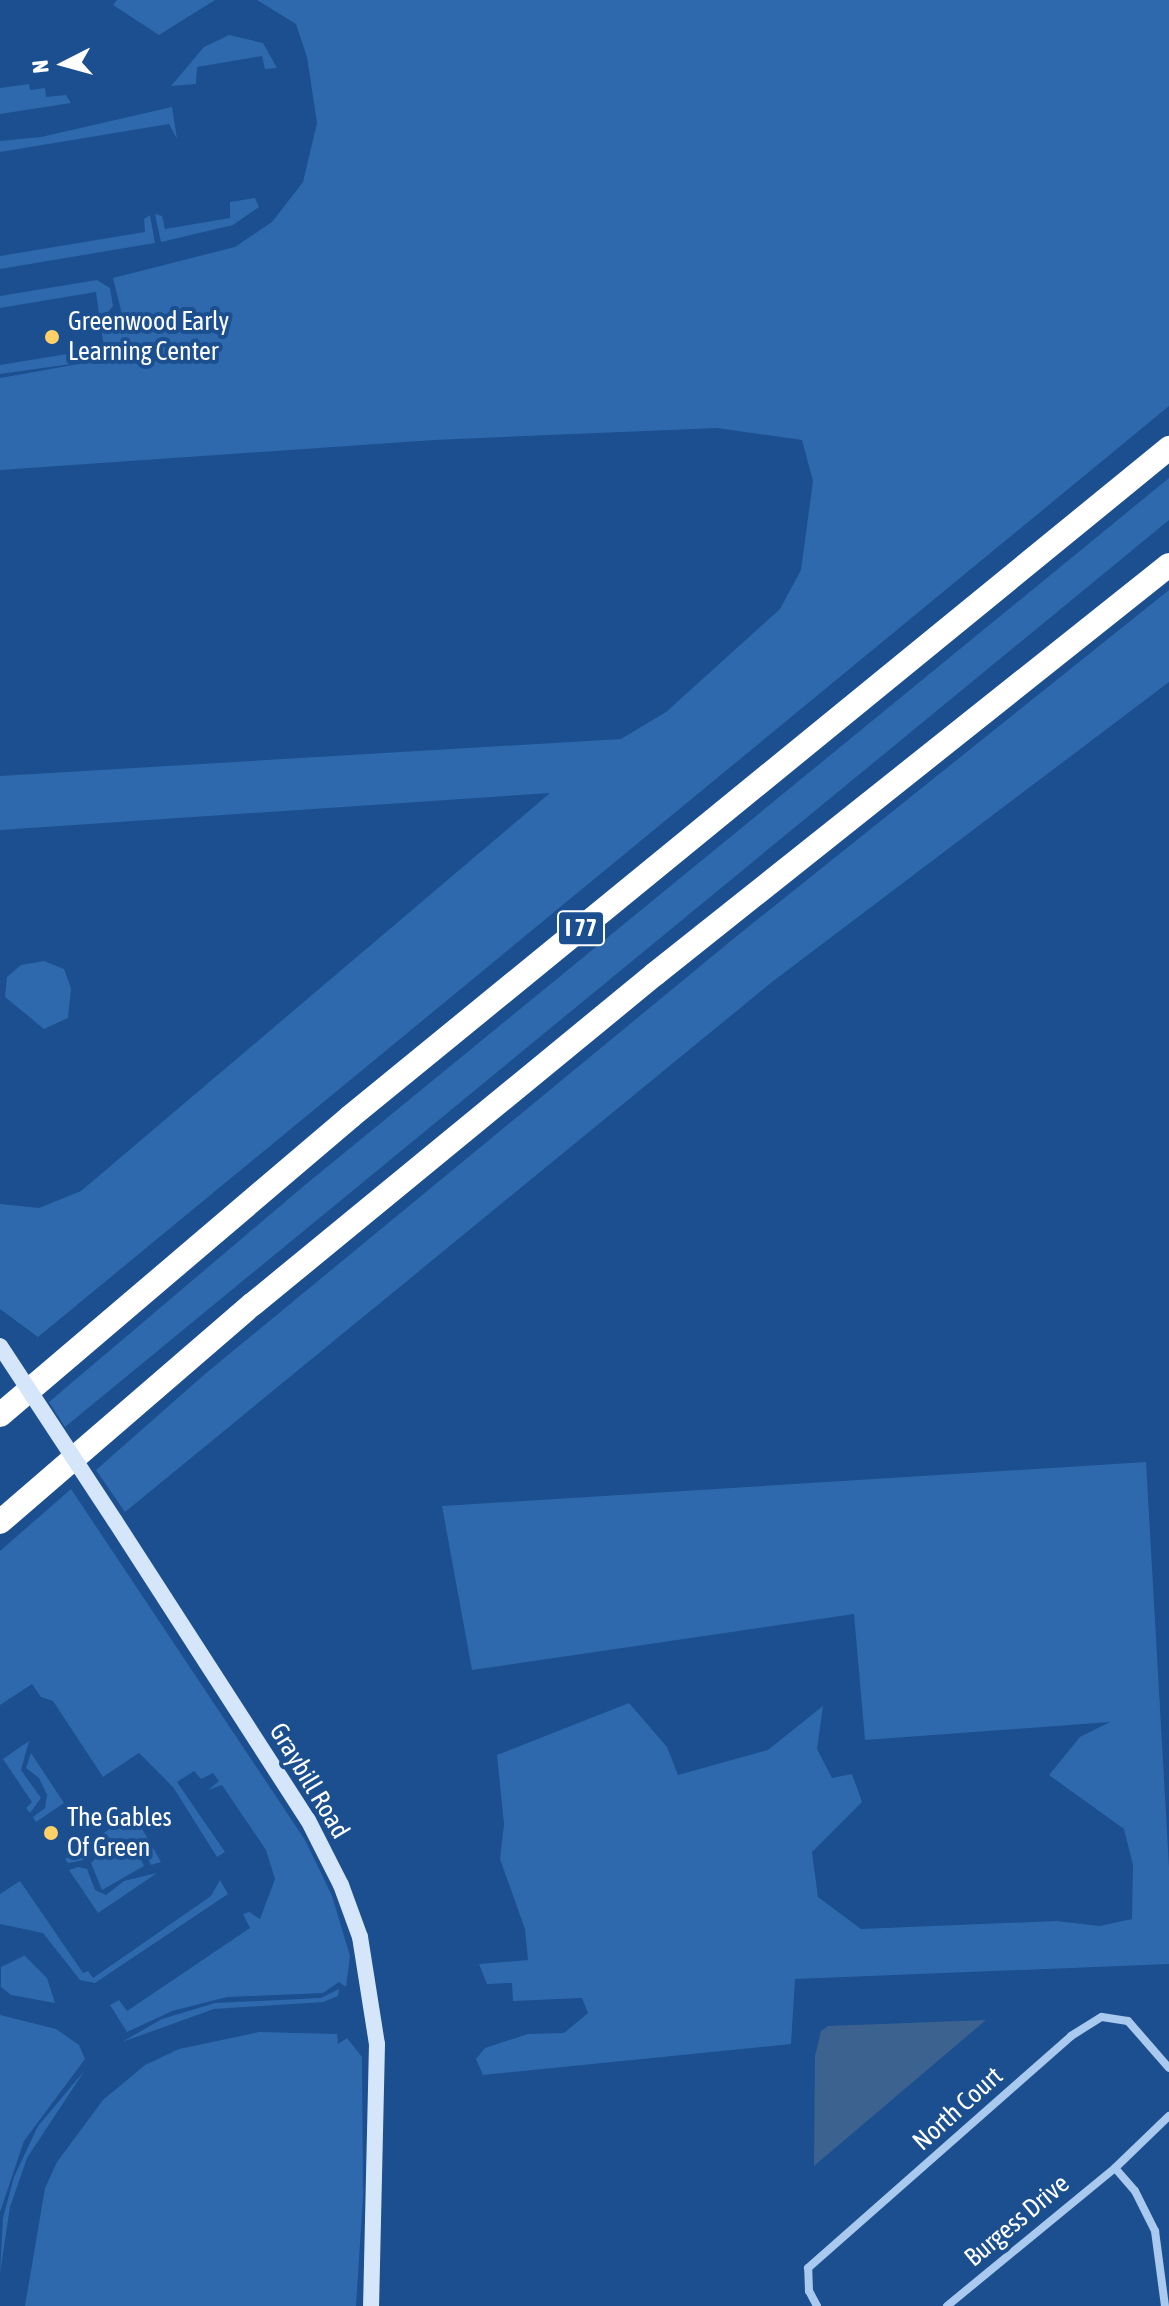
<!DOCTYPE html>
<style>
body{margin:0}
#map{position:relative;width:1169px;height:2306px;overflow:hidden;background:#1b4f8f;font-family:"Asap Condensed",sans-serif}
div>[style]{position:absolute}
.green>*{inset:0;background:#2e69ad}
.water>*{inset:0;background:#3c6290}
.street>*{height:8px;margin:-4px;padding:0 4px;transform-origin:4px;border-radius:4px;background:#a9c9ee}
.secondary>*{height:16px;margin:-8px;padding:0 8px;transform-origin:8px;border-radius:8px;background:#d6e6fa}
.highway>*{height:24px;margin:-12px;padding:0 12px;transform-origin:12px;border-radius:12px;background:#fff}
.secondary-bridge>*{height:16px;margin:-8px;padding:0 8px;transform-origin:8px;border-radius:8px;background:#d6e6fa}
.dots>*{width:22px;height:22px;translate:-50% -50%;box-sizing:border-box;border:4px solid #1b4f8f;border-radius:50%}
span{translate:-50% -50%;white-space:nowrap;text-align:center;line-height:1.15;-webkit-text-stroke:8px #1b4f8f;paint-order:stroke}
.shield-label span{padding:2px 6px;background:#1b4f8f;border:2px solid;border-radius:6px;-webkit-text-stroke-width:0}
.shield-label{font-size:24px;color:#fff;font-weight:700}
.poi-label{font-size:26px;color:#fff}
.left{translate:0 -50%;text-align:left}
.street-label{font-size:26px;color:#fff}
.north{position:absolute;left:24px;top:24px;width:80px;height:80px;-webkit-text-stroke:6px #1b4f8f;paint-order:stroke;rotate:264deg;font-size:22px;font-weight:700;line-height:32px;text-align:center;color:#fff}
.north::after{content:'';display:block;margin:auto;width:28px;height:36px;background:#fff;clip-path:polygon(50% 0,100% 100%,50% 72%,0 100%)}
</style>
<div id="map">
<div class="green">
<i style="clip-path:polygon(117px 0,215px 0,159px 35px,113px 5px)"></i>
<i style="clip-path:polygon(257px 0,1169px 0,1169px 406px,38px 1337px,0 1309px,0 1204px,39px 1208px,81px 1191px,550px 793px,0 830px,0 776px,621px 739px,666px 712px,780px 609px,801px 570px,813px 481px,802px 440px,717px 428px,434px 440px,0 470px,0 378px,107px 359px,0 374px,0 365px,104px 348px,101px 326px,124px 322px,113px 278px,235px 247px,272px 222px,303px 182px,317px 123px,307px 57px,296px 24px)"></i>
<i style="clip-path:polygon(229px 35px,263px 43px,277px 68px,265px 69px,262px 56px,197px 67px,196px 84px,171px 86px,204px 47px)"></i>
<i style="clip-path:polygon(29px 84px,30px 90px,45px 88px,46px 97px,66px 95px,71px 103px,0 114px,0 88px)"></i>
<i style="clip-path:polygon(172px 107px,177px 139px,169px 124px,0 152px,0 141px,41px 137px)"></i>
<i style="clip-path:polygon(255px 198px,259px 207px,233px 225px,161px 242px,155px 214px,162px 216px,165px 229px,230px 218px,230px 202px)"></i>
<i style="clip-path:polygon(150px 215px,155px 243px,0 269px,0 256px,145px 232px,144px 219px)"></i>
<i style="clip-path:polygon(97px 280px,110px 288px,113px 306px,108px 312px,99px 314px,96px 292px,0 308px,0 296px)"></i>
<i style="clip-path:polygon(1169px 478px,1169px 520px,65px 1427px,49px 1402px,305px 1185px)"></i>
<i style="clip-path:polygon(1169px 590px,1169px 682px,772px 982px,125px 1512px,96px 1470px,205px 1374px,732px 940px)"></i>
<i style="clip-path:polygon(44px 961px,64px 969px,71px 988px,68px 1018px,44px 1029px,5px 997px,7px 977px,21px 965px)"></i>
<i style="clip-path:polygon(1146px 1462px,1169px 1867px,1169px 1964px,795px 1979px,791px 2044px,483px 2075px,476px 2059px,485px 2048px,528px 2034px,564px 2033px,588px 2013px,582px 1998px,513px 2001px,512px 1983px,487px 1984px,479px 1964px,528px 1960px,525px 1929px,500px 1859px,504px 1824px,497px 1755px,629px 1703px,667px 1747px,678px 1775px,768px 1750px,823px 1706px,817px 1749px,832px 1778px,852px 1774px,862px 1802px,812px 1852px,818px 1897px,861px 1929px,1056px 1921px,1100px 1926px,1132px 1919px,1133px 1865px,1124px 1829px,1049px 1775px,1080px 1737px,1110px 1722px,865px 1740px,854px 1614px,472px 1670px,442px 1506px)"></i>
<i style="clip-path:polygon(71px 1489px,305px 1840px,332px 1896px,350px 1956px,346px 1987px,339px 1982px,323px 1993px,227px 1997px,172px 2011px,127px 2032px,110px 2005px,119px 2000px,127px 2011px,250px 1928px,243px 1914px,249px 1912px,260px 1919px,275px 1879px,266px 1850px,222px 1785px,208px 1790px,219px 1781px,213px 1773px,201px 1779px,194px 1771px,177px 1782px,225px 1852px,217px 1857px,173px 1787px,139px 1753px,103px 1777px,53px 1701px,41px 1697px,32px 1684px,0 1705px,0 1551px)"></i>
<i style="clip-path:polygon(29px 1741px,21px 1770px,41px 1798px,30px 1813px,26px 1808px,32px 1802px,3px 1759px)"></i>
<i style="clip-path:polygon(31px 1753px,64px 1803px,36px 1822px,33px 1817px,45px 1808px,47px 1795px,39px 1778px,26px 1768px)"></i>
<i style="clip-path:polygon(133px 1813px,161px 1862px,151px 1865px,143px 1847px,128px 1839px,106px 1840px,84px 1860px,68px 1863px,65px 1859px)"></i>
<i style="clip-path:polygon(110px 1844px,135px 1846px,144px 1866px,102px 1890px,91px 1863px)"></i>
<i style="clip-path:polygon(78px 1867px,87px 1869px,95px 1890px,106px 1895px,124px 1881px,157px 1873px,98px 1913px,69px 1870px)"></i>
<i style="clip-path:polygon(220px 1880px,228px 1894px,95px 1983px,80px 1980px,43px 1933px,0 1924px,0 1894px,20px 1881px,83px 1973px,88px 1971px,93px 1978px,211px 1896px)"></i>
<i style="clip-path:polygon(22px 1953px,47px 1978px,55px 2003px,11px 1995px,1px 1987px,1px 1967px,24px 1956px)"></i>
<i style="clip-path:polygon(339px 1989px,338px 1996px,323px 2002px,214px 2009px,122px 2042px,162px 2019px,215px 2003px,321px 1998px)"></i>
<i style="clip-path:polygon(0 2015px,56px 2029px,79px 2045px,85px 2059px,24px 2141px,0 2212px)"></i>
<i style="clip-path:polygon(259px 2032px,337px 2034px,338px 2044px,347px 2038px,362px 2057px,363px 2197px,356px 2306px,25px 2306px,45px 2188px,57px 2162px,103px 2100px,145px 2065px,179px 2049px)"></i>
<i style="clip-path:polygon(85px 2070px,27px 2158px,10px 2207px,0 2273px,3px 2218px,14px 2177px,38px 2126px)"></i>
</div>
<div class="water">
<i style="clip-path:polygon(986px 2020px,814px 2166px,815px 2056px,821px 2031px,828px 2026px)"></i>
</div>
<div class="street">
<i style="left:1115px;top:2168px;width:30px;rotate:49deg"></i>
<i style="left:1135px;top:2191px;width:45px;rotate:63.4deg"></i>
<i style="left:1155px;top:2231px;width:76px;rotate:82.4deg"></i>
<i style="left:817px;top:2306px;width:17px;rotate:-118deg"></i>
<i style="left:809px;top:2291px;width:23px;rotate:-92deg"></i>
<i style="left:808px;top:2268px;width:351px;rotate:-41.4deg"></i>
<i style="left:1071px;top:2036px;width:36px;rotate:-32deg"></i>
<i style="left:1102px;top:2017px;width:26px;rotate:9deg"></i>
<i style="left:1128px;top:2021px;width:62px;rotate:48.9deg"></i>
<i style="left:947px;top:2306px;width:217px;rotate:-39.4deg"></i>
<i style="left:1115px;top:2168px;width:75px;rotate:-43.9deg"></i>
</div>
<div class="secondary">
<i style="left:115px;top:1521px;width:356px;rotate:57.2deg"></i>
<i style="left:308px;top:1820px;width:73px;rotate:63.1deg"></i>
<i style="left:341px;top:1885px;width:55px;rotate:69.9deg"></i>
<i style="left:360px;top:1937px;width:108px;rotate:81deg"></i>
<i style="left:377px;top:2044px;width:262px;rotate:91.3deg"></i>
</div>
<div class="highway">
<i style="left:0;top:1415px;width:460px;rotate:-40.4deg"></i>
<i style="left:350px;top:1117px;width:1058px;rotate:-39.24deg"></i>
<i style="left:0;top:1522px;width:334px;rotate:-40.8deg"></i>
<i style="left:253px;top:1304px;width:520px;rotate:-39.38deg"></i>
<i style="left:655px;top:974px;width:657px;rotate:-38.51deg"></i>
</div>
<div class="secondary-bridge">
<i style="left:0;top:1346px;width:209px;rotate:56.7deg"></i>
</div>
<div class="dots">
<i style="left:52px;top:337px;background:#ffd166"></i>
<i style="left:51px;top:1833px;background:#ffd166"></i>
</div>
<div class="shield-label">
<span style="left:581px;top:928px">I 77</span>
</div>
<div class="poi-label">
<span class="left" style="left:68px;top:337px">Greenwood Early<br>Learning Center</span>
<span class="left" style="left:67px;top:1833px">The Gables<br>Of Green</span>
</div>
<div class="street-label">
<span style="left:309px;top:1781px;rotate:59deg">Graybill Road</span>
<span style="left:958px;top:2109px;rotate:-42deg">North Court</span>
<span style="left:1017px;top:2221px;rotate:-40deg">Burgess Drive</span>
</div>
<div class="north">N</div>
</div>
